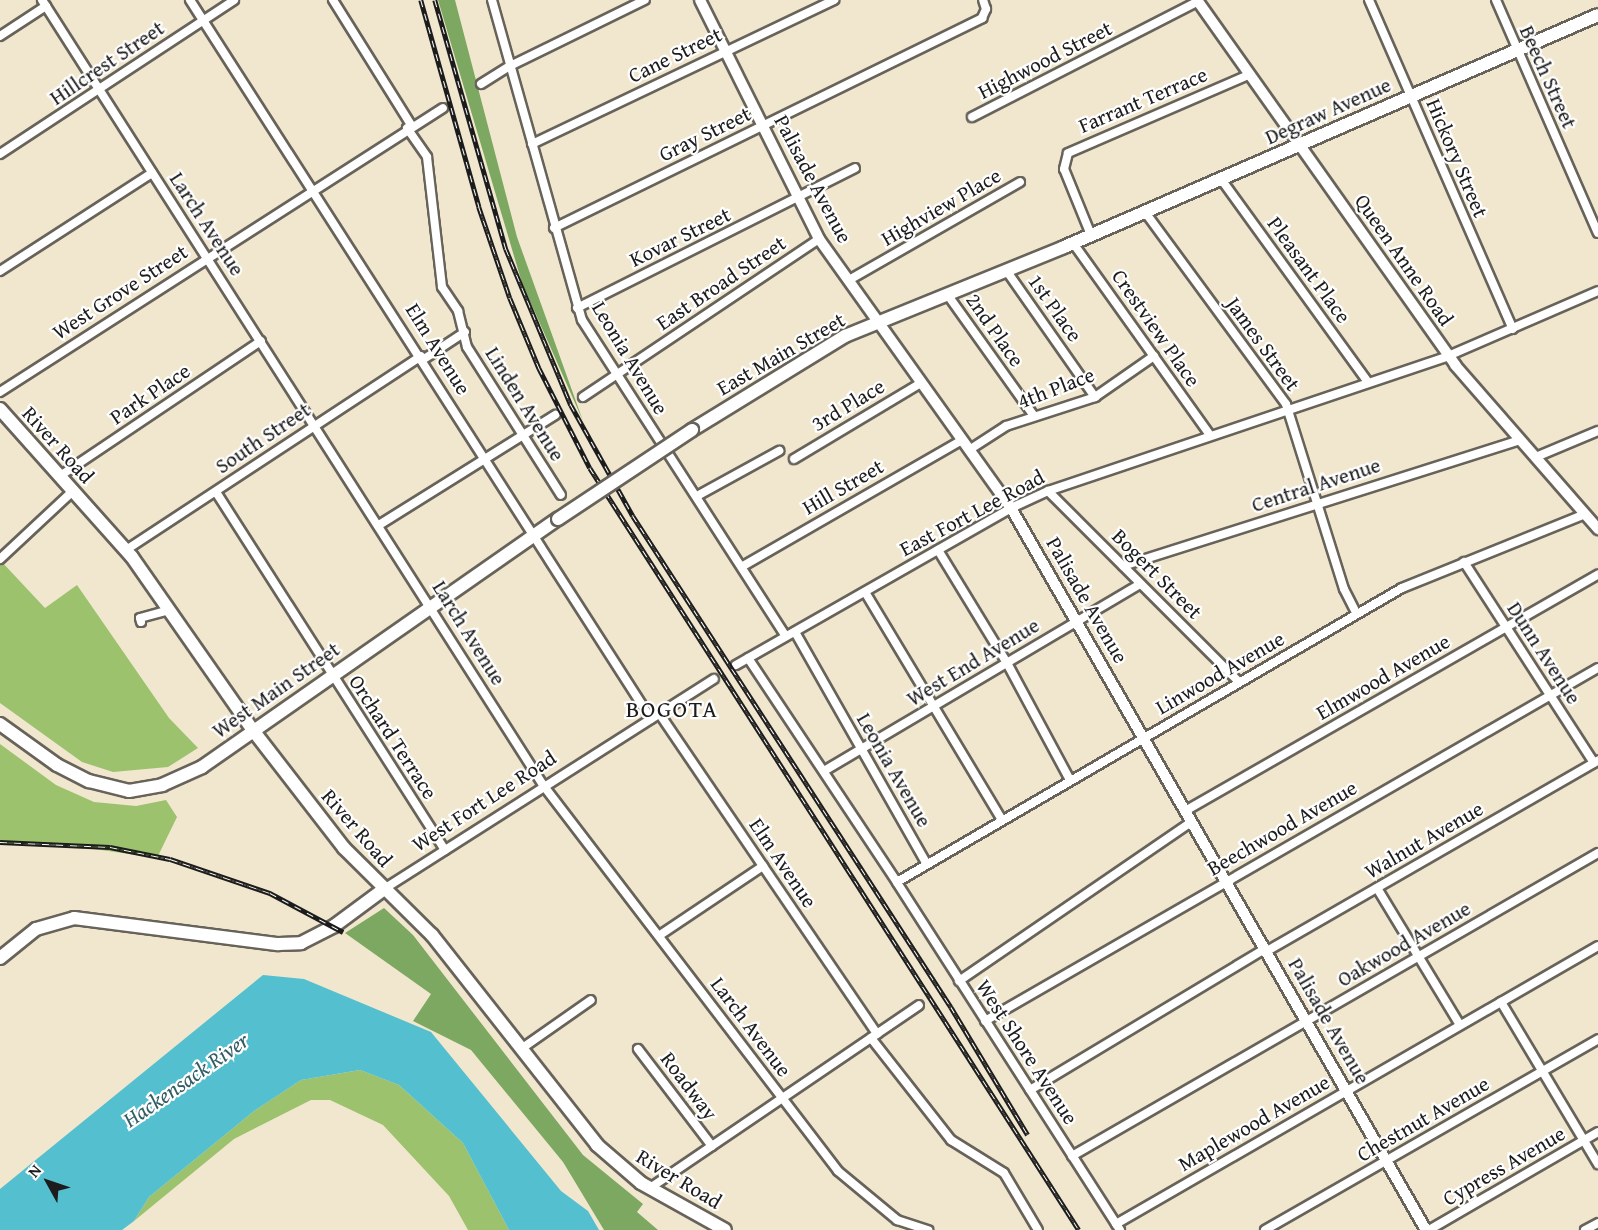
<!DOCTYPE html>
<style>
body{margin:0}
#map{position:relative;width:1598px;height:1230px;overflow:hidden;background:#f1e7ce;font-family:"Gentium Book Plus",serif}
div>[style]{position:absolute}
.green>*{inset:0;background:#9cc26e}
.forest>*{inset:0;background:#7da861}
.water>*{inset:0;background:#54bfcf}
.roads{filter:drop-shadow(2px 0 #67635a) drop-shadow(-2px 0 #67635a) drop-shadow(0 2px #67635a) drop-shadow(0 -2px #67635a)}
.minor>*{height:8px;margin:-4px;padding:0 4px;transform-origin:4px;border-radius:4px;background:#fff}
.tertiary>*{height:10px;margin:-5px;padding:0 5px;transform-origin:5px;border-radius:5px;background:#fff}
.secondary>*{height:12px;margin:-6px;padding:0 6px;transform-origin:6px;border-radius:6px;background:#fff}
.rail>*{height:4.5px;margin-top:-2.25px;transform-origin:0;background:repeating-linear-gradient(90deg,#fff 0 7px,#1c1c1c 0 14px);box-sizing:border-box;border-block:2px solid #1c1c1c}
.bridges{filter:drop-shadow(2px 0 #67635a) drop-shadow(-2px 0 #67635a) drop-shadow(0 2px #67635a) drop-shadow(0 -2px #67635a)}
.secondary-bridge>*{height:12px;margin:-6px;padding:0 6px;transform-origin:6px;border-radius:6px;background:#fff}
span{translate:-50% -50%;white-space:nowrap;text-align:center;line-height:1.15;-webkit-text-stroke:4.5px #fff;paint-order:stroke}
.street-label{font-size:21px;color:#1c1c1c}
.water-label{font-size:22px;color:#325d64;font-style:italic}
.quarter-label{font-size:24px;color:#1c1c1c;letter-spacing:1.5px}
.north{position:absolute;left:18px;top:1152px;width:60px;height:60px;-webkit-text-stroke:4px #fff;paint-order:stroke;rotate:310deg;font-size:16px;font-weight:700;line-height:24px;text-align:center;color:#1c1c1c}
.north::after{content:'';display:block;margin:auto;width:21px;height:27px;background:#1c1c1c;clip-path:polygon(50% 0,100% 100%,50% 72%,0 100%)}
</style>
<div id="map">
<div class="green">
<i style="clip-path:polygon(0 560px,45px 608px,77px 585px,169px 718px,198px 748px,168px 767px,113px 772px,82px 762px,0 703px)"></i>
<i style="clip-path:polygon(0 744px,56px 785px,94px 802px,136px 806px,166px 800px,177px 817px,157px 858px,52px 843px,0 845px)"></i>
<i style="clip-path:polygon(360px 1070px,399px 1085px,463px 1143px,509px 1230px,468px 1230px,449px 1196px,383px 1125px,330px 1100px,311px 1100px,234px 1139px,134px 1221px,149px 1197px,254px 1111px,301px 1080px)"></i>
</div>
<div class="forest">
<i style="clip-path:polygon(438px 0,455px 0,517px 237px,583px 421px,522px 283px)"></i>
<i style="clip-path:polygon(384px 908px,413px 935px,583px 1155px,643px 1204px,637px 1212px,658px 1230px,604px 1230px,563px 1162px,471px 1050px,413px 1021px,431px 994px,345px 933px)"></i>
</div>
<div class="water">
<i style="clip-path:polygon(263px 975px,304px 979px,431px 1032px,561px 1191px,588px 1211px,599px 1230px,509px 1230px,463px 1143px,399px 1085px,360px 1070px,301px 1080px,254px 1111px,149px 1197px,134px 1221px,122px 1230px,0 1230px,0 1189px)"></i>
</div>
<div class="roads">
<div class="minor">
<i style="left:42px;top:0;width:931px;rotate:57.45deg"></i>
<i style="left:543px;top:785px;width:486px;rotate:52.6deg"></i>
<i style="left:838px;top:1171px;width:77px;rotate:39.7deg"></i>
<i style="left:897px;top:1220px;width:33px;rotate:18deg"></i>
<i style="left:190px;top:0;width:854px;rotate:57.33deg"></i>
<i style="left:333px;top:0;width:147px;rotate:58deg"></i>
<i style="left:492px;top:0;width:332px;rotate:74.3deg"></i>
<i style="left:582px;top:320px;width:376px;rotate:57.2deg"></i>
<i style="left:1369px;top:0;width:359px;rotate:66.4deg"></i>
<i style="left:1496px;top:0;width:254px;rotate:66.4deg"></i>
<i style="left:0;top:36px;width:55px;rotate:-33.1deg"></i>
<i style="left:481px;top:84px;width:34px;rotate:-32deg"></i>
<i style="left:510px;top:66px;width:150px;rotate:-26.1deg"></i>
<i style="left:972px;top:117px;width:253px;rotate:-27.1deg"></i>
<i style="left:407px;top:128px;width:35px;rotate:55deg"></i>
<i style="left:427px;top:157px;width:131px;rotate:83.4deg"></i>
<i style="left:442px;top:287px;width:29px;rotate:56deg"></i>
<i style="left:458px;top:311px;width:37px;rotate:76deg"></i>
<i style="left:467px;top:347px;width:175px;rotate:57.6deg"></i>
<i style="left:532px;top:144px;width:335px;rotate:-25.5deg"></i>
<i style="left:0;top:154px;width:280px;rotate:-33.3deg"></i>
<i style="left:1221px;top:179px;width:251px;rotate:54.1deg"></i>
<i style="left:1145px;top:212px;width:238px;rotate:53.7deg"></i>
<i style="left:1286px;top:404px;width:194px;rotate:72.6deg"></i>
<i style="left:1344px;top:589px;width:28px;rotate:63deg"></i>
<i style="left:554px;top:228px;width:477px;rotate:-26.1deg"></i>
<i style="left:982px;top:18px;width:10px;rotate:-66deg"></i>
<i style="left:986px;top:9px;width:9px;rotate:-108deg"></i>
<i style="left:1091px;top:235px;width:71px;rotate:-112.2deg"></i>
<i style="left:1064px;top:169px;width:16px;rotate:-76deg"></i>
<i style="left:1068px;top:153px;width:196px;rotate:-23.4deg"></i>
<i style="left:1073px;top:243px;width:234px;rotate:54.5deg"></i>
<i style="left:1006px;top:270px;width:155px;rotate:55deg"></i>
<i style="left:0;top:271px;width:181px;rotate:-32.8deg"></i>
<i style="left:849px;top:280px;width:197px;rotate:-29.8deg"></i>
<i style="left:947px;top:294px;width:150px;rotate:54.5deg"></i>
<i style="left:577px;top:308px;width:311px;rotate:-26.7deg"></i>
<i style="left:424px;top:359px;width:49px;rotate:-33.4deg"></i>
<i style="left:0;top:392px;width:526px;rotate:-32.66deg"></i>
<i style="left:583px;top:397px;width:284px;rotate:-33.8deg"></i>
<i style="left:969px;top:450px;width:44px;rotate:-33deg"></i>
<i style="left:1006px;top:426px;width:94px;rotate:-18deg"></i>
<i style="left:1095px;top:397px;width:72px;rotate:-34.8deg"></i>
<i style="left:1536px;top:457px;width:67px;rotate:-22.8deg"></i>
<i style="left:794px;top:459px;width:148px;rotate:-30.9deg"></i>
<i style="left:60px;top:476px;width:242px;rotate:-33.9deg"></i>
<i style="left:1048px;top:491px;width:270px;rotate:45deg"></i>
<i style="left:216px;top:492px;width:425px;rotate:57.4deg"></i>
<i style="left:697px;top:496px;width:94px;rotate:-28.8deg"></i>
<i style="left:379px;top:525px;width:208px;rotate:-32deg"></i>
<i style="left:126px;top:550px;width:353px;rotate:-33.3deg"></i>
<i style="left:938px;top:550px;width:132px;rotate:58.6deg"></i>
<i style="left:1007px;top:663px;width:133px;rotate:61.7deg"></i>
<i style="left:0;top:559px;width:100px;rotate:-43deg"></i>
<i style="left:1464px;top:562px;width:239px;rotate:57.1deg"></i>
<i style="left:743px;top:566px;width:253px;rotate:-29.9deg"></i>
<i style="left:1123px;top:566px;width:417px;rotate:-17.6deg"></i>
<i style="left:865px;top:592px;width:266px;rotate:59deg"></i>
<i style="left:141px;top:622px;width:4px;rotate:-104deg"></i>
<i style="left:140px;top:618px;width:30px;rotate:-15deg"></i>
<i style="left:795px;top:632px;width:267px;rotate:60.4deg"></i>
<i style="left:748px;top:658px;width:269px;rotate:56.4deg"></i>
<i style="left:736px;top:665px;width:317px;rotate:-29.7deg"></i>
<i style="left:1011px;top:508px;width:41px;rotate:-24.7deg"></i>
<i style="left:1048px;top:491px;width:422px;rotate:-18.6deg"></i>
<i style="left:1448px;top:356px;width:163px;rotate:-23.4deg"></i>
<i style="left:659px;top:713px;width:388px;rotate:55.8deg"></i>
<i style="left:824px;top:771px;width:367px;rotate:-30.6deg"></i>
<i style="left:1185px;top:811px;width:476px;rotate:-29.8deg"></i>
<i style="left:1377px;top:888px;width:160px;rotate:58.8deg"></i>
<i style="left:384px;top:889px;width:391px;rotate:-32.5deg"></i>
<i style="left:660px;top:935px;width:124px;rotate:-33.8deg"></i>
<i style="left:1267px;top:951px;width:382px;rotate:-29.9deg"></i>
<i style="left:959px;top:981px;width:281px;rotate:-34.4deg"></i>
<i style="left:1501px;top:1002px;width:189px;rotate:59.1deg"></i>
<i style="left:985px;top:1021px;width:707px;rotate:-29.94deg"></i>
<i style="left:871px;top:1038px;width:130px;rotate:51.9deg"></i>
<i style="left:951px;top:1140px;width:62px;rotate:31.9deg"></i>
<i style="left:1004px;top:1173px;width:66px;rotate:59.2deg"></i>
<i style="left:521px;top:1049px;width:85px;rotate:-35deg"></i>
<i style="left:638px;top:1049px;width:122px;rotate:52.7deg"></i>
<i style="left:1030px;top:1090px;width:275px;rotate:-31deg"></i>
<i style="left:1072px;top:1156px;width:607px;rotate:-29.94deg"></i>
<i style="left:650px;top:1188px;width:325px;rotate:-34.2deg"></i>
<i style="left:1116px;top:1224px;width:556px;rotate:-29.97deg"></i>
<i style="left:1120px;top:1230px;width:413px;rotate:-122.7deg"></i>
<i style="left:897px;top:882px;width:584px;rotate:-30.21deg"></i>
<i style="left:1402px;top:588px;width:197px;rotate:-22deg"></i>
<i style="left:1265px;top:1230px;width:384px;rotate:-29.8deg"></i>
<i style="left:1429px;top:1230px;width:195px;rotate:-30.1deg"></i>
<i style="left:1585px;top:1230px;width:15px;rotate:-28deg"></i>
</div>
<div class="tertiary">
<i style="left:700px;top:0;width:267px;rotate:63.5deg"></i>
<i style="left:819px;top:239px;width:330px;rotate:54.5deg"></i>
<i style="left:1011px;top:508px;width:833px;rotate:60.11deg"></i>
<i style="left:1197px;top:0;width:447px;rotate:54.7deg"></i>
<i style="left:1455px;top:365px;width:218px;rotate:48.9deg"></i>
</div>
<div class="secondary">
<i style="left:0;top:409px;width:198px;rotate:48.3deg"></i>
<i style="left:132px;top:557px;width:210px;rotate:55.1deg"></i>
<i style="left:252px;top:729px;width:150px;rotate:52.3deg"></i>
<i style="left:344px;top:848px;width:124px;rotate:44.7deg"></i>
<i style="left:432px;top:935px;width:267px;rotate:51.8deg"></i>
<i style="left:597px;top:1145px;width:58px;rotate:40.8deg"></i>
<i style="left:641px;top:1183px;width:96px;rotate:29.2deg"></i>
<i style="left:692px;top:430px;width:180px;rotate:-31.6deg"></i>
<i style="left:845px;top:336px;width:236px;rotate:-22.1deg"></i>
<i style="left:1064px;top:247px;width:582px;rotate:-23.48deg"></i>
<i style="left:0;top:724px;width:70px;rotate:35.7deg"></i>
<i style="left:57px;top:765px;width:36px;rotate:27deg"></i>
<i style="left:89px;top:781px;width:41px;rotate:14deg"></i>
<i style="left:129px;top:791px;width:34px;rotate:-10deg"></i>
<i style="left:162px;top:785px;width:44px;rotate:-24.2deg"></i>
<i style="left:202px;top:767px;width:434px;rotate:-34.9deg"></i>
<i style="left:0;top:958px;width:46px;rotate:-38.9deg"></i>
<i style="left:36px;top:929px;width:40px;rotate:-16deg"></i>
<i style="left:74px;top:918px;width:206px;rotate:7.3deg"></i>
<i style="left:278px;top:944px;width:23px;rotate:-2deg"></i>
<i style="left:301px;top:943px;width:37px;rotate:-27deg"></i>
<i style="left:334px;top:926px;width:62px;rotate:-36.5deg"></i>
</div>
</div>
<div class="rail">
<i style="left:421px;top:0;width:215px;rotate:74.3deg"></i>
<i style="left:479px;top:207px;width:96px;rotate:71.2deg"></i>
<i style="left:510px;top:298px;width:76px;rotate:67.5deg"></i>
<i style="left:539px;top:368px;width:112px;rotate:63deg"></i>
<i style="left:590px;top:468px;width:905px;rotate:57.31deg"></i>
<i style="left:435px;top:0;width:259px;rotate:74.1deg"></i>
<i style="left:506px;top:249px;width:169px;rotate:67.4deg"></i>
<i style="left:571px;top:405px;width:127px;rotate:60.8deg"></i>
<i style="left:633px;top:516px;width:585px;rotate:57.07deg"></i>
<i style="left:951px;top:1007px;width:149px;rotate:59deg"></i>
<i style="left:0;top:842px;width:110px;rotate:2.6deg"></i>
<i style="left:110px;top:847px;width:61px;rotate:11.3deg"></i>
<i style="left:170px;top:859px;width:106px;rotate:18.8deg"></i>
<i style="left:270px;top:893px;width:83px;rotate:28.1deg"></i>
</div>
<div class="bridges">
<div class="secondary-bridge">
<i style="left:558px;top:519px;width:161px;rotate:-33.6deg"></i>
</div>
</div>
<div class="street-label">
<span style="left:675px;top:55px;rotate:-26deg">Cane Street</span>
<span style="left:1045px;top:60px;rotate:-27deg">Highwood Street</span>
<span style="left:107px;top:63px;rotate:-34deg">Hillcrest Street</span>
<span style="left:1548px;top:77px;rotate:66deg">Beech Street</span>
<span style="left:1143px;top:100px;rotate:-23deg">Farrant Terrace</span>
<span style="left:1328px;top:111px;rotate:-24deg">Degraw Avenue</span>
<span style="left:705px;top:134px;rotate:-26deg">Gray Street</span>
<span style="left:1457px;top:158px;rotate:67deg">Hickory Street</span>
<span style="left:813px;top:179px;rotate:62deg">Palisade Avenue</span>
<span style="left:941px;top:207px;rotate:-30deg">Highview Place</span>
<span style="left:207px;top:224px;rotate:57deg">Larch Avenue</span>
<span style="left:680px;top:237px;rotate:-26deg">Kovar Street</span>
<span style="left:1404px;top:260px;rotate:55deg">Queen Anne Road</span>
<span style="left:1309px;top:270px;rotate:54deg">Pleasant Place</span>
<span style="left:721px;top:283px;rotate:-34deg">East Broad Street</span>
<span style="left:120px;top:292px;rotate:-33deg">West Grove Street</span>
<span style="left:1055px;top:308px;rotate:55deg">1st Place</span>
<span style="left:1156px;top:328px;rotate:55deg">Crestview Place</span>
<span style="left:995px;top:330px;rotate:55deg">2nd Place</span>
<span style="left:1263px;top:344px;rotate:54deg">James Street</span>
<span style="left:438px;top:349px;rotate:58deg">Elm Avenue</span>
<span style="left:781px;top:354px;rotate:-30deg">East Main Street</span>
<span style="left:630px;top:358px;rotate:59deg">Leonia Avenue</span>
<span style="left:1056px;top:388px;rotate:-21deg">4th Place</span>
<span style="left:150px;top:394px;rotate:-34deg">Park Place</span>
<span style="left:525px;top:404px;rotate:58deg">Linden Avenue</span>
<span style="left:848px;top:405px;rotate:-31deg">3rd Place</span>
<span style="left:263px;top:438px;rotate:-34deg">South Street</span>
<span style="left:58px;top:445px;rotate:48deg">River Road</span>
<span style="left:1316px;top:485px;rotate:-18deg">Central Avenue</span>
<span style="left:843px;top:487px;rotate:-30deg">Hill Street</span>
<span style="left:972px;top:513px;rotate:-28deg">East Fort Lee Road</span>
<span style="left:1157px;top:574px;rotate:45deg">Bogert Street</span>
<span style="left:1087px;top:600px;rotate:60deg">Palisade Avenue</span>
<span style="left:469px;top:633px;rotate:58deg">Larch Avenue</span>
<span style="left:1544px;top:653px;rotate:57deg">Dunn Avenue</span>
<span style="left:973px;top:662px;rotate:-31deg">West End Avenue</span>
<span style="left:1220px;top:673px;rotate:-30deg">Linwood Avenue</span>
<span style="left:1383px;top:677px;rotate:-30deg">Elmwood Avenue</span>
<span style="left:276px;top:690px;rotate:-35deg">West Main Street</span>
<span style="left:393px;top:737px;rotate:57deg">Orchard Terrace</span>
<span style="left:894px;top:770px;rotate:60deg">Leonia Avenue</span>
<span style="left:484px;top:801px;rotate:-33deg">West Fort Lee Road</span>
<span style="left:357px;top:828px;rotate:49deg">River Road</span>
<span style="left:1282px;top:828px;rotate:-30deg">Beechwood Avenue</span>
<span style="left:1424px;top:840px;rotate:-30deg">Walnut Avenue</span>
<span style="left:783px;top:863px;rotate:56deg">Elm Avenue</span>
<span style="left:1404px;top:944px;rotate:-30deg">Oakwood Avenue</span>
<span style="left:1329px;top:1021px;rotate:60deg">Palisade Avenue</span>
<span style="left:751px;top:1027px;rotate:53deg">Larch Avenue</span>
<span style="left:1027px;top:1052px;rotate:57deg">West Shore Avenue</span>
<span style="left:689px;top:1086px;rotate:53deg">Roadway</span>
<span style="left:1423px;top:1119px;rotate:-30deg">Chestnut Avenue</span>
<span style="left:1254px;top:1123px;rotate:-30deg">Maplewood Avenue</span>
<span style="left:1504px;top:1166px;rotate:-30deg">Cypress Avenue</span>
<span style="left:679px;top:1179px;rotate:31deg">River Road</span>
</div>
<div class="water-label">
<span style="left:186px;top:1080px;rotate:-35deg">Hackensack River</span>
</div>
<div class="quarter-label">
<span style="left:672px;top:709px">BOGOTA</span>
</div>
<div class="north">N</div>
</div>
